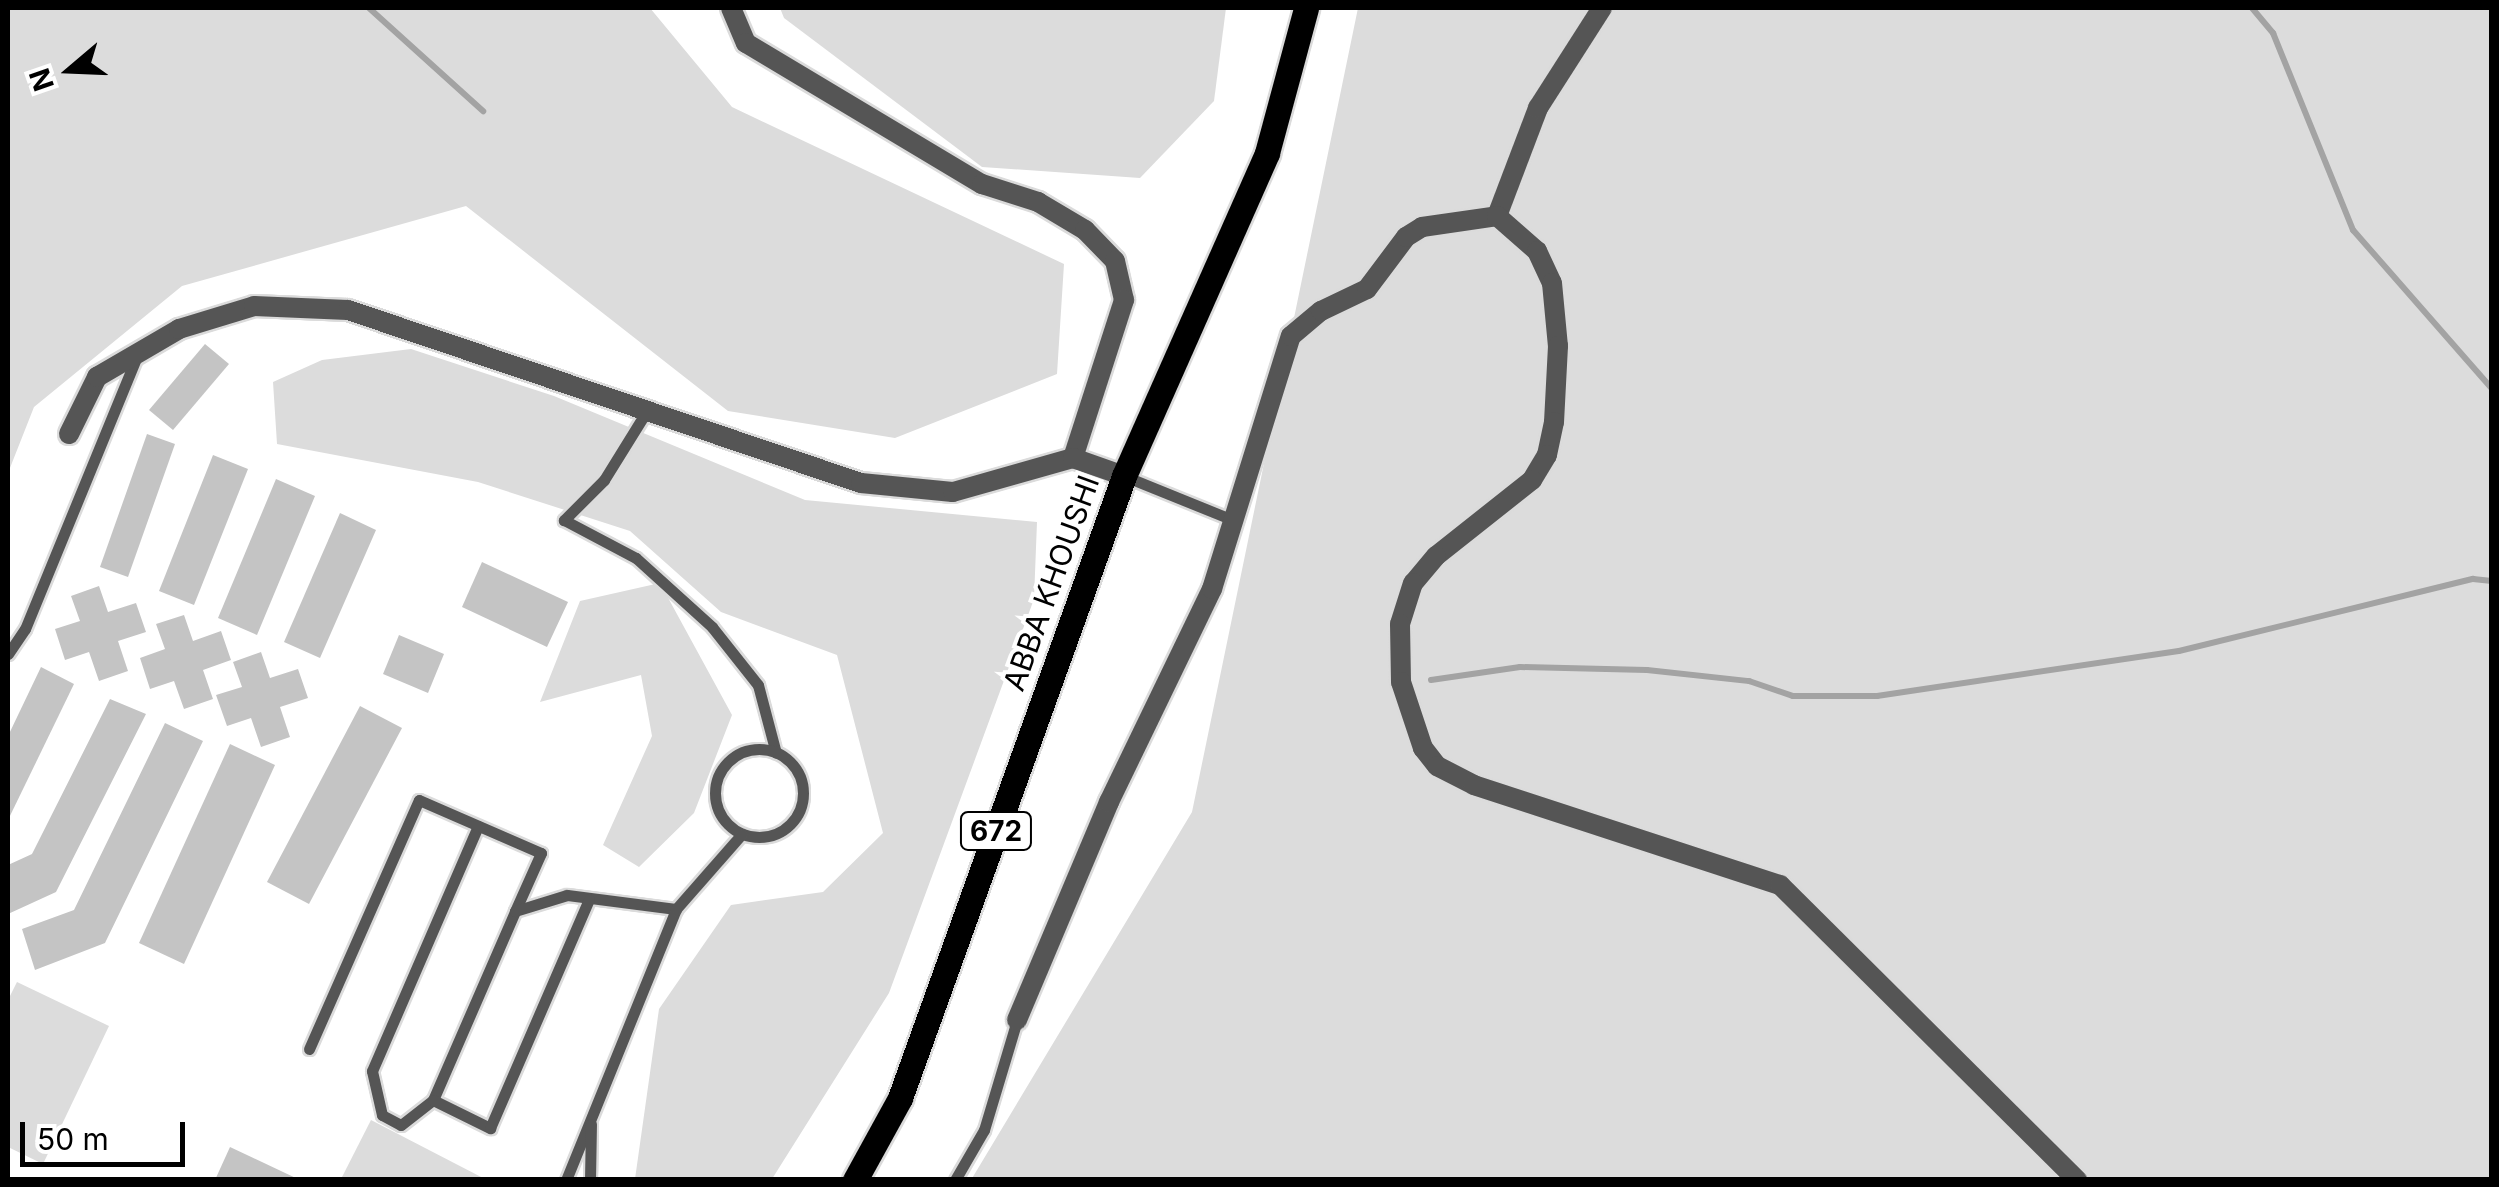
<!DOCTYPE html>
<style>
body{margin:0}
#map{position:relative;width:2499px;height:1187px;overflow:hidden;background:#fff;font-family:Inter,sans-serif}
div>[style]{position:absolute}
.green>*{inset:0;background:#dcdcdc}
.stream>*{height:6px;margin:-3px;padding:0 3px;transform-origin:3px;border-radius:3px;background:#a3a3a3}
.building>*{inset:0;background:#c4c4c4}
.roads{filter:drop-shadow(2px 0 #dbdbdb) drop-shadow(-2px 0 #dbdbdb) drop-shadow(0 2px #dbdbdb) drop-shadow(0 -2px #dbdbdb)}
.lane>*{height:11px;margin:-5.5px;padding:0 5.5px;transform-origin:5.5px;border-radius:5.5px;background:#555}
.lane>.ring{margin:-5.5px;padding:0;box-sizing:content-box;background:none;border:11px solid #555;border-radius:50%}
.street>*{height:20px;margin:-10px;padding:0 10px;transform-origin:10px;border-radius:10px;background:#555}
.primary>*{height:25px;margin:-12.5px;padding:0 12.5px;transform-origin:12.5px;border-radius:12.5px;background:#000}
span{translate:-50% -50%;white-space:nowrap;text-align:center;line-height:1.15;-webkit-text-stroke:8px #fff;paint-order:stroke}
.shield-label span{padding:2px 8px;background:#fff;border:2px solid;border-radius:8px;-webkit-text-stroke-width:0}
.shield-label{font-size:28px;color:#000;font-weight:700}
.street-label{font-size:30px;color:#000}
.frame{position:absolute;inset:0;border:10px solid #000;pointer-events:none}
.north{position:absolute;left:20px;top:20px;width:100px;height:100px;-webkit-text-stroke:8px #fff;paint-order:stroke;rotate:251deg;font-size:28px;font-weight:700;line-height:40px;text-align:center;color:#000}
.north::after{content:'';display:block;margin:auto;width:35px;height:45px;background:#000;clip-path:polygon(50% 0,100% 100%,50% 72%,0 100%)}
.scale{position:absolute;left:20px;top:1122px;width:165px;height:45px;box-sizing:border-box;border:5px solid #000;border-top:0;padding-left:12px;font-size:30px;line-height:35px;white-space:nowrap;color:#000;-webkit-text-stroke:8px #fff;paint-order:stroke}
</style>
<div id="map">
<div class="green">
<i style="clip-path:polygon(8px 8px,650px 8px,732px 107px,1064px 264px,1057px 374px,895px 438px,728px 411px,466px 206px,182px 286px,34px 407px,8px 473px)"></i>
<i style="clip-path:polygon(780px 8px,1226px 8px,1214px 101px,1140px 178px,982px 167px,784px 18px)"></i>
<i style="clip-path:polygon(1358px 8px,2491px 8px,2491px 1179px,971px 1180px,1192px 812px)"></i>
<i style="clip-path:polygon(411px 349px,554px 396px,805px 500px,1037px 522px,1034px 599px,889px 993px,772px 1179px,635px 1179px,659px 1009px,731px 905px,823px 892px,883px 833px,837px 655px,721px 612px,630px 531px,478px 482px,277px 444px,273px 382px,322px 360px)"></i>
<i style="clip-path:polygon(660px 583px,732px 715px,694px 813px,639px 867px,603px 845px,652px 736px,641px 675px,540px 702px,580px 601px)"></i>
<i style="clip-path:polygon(17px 982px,109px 1026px,43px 1164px,8px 1147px,8px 1000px)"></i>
<i style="clip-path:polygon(371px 1120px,485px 1179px,341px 1179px)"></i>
</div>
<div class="stream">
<i style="left:369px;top:8px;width:154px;rotate:42.1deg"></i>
<i style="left:2252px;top:8px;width:33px;rotate:50deg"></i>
<i style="left:2273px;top:33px;width:213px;rotate:67.9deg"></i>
<i style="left:2353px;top:230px;width:211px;rotate:48.8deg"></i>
<i style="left:1431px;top:680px;width:90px;rotate:-8.3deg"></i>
<i style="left:1520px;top:667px;width:127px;rotate:1.4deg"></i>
<i style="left:1647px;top:670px;width:103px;rotate:6.2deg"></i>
<i style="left:1749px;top:681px;width:46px;rotate:18.8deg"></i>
<i style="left:1793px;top:696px;width:84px"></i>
<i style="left:1877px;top:696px;width:305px;rotate:-8.5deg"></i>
<i style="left:2179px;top:651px;width:303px;rotate:-13.8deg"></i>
<i style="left:2473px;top:579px;width:19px;rotate:6deg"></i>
</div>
<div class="building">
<i style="clip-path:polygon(205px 344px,229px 364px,173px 430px,149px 410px)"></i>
<i style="clip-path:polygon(147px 434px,175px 444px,128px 577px,100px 567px)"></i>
<i style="clip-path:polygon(213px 455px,248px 469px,194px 605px,159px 591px)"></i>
<i style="clip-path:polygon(276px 479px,315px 496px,257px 635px,218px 618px)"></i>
<i style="clip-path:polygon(340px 513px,376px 530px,320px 658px,284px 642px)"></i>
<i style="clip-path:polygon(482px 562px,568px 602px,547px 647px,462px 607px)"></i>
<i style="clip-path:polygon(99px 586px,108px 612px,136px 603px,146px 632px,118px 641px,128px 671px,99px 681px,89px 652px,65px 660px,55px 629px,80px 621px,71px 596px)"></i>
<i style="clip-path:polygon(184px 615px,193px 641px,221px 631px,231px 660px,203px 670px,213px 699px,184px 709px,174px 681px,150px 689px,140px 658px,165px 649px,156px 624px)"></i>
<i style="clip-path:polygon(399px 635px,444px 654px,428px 693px,383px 674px)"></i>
<i style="clip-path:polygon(261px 652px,270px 678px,298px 669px,308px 698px,280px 707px,290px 737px,261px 747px,251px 718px,227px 726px,216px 695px,242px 687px,233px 662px)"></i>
<i style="clip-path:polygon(41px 667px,74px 684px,8px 820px,8px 736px)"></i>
<i style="clip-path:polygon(110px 699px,146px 714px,56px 892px,8px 914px,8px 865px,32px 854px)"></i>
<i style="clip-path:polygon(360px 706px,402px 728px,309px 904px,267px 882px)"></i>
<i style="clip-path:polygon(165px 723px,203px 741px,105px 943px,35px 970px,22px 929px,74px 910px)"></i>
<i style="clip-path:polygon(230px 744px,275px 765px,184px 964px,139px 943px)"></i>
<i style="clip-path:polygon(230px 1147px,300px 1180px,215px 1180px)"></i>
</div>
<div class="roads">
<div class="lane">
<i style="left:648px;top:409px;width:84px;rotate:121.8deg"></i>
<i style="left:604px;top:480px;width:57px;rotate:135deg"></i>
<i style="left:564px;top:520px;width:81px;rotate:27.8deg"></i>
<i style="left:636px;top:558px;width:103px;rotate:42.2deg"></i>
<i style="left:712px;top:627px;width:74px;rotate:51.6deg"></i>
<i style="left:758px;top:685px;width:70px;rotate:75.2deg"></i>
<i style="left:1124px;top:476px;width:118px;rotate:22deg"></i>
<i style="left:8px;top:654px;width:30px;rotate:-56deg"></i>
<i style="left:25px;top:629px;width:295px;rotate:-67.7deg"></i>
<i class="ring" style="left:715px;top:749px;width:77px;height:77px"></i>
<i style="left:478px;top:826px;width:267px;rotate:113.4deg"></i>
<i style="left:372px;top:1071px;width:45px;rotate:77.2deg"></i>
<i style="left:382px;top:1115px;width:21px;rotate:28deg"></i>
<i style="left:401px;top:1125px;width:41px;rotate:-38deg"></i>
<i style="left:433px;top:1100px;width:206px;rotate:-66.5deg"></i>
<i style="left:309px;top:1049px;width:272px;rotate:-66.2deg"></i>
<i style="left:419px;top:800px;width:133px;rotate:23.5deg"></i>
<i style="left:541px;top:853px;width:64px;rotate:114.1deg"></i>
<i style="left:515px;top:911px;width:54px;rotate:-17.1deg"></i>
<i style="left:567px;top:895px;width:110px;rotate:7.3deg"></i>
<i style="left:433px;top:1100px;width:64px;rotate:26.2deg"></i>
<i style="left:490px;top:1128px;width:249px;rotate:-66.6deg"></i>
<i style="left:566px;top:1180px;width:292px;rotate:-67.9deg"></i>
<i style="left:676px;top:909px;width:100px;rotate:-48.7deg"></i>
<i style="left:590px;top:1180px;width:56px;rotate:-89deg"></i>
<i style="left:955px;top:1180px;width:58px;rotate:-59.9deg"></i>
<i style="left:984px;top:1130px;width:115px;rotate:-73.3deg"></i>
</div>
<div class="street">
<i style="left:731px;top:8px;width:38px;rotate:67deg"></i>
<i style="left:746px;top:43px;width:275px;rotate:30.9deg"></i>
<i style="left:982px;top:184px;width:59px;rotate:17.8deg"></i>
<i style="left:1038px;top:202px;width:55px;rotate:30.8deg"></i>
<i style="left:1085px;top:230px;width:43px;rotate:45.9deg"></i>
<i style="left:1115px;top:261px;width:40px;rotate:77deg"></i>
<i style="left:1124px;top:300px;width:166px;rotate:107.9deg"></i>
<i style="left:1497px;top:216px;width:116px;rotate:-69.2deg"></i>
<i style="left:1538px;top:108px;width:119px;rotate:-57.4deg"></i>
<i style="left:69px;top:434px;width:64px;rotate:-63.8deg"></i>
<i style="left:97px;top:377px;width:95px;rotate:-30.3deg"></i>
<i style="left:179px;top:329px;width:78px;rotate:-17deg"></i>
<i style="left:254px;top:306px;width:94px;rotate:2.4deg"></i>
<i style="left:348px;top:310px;width:541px;rotate:18.64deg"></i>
<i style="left:861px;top:483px;width:92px;rotate:5.6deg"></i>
<i style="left:953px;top:492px;width:125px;rotate:-15.8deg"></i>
<i style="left:1073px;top:458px;width:54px;rotate:19.4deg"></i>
<i style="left:1017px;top:1020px;width:237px;rotate:-67.1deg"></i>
<i style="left:1109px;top:802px;width:237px;rotate:-64.2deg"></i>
<i style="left:1212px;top:589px;width:265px;rotate:-72.7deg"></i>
<i style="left:1291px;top:336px;width:39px;rotate:-40deg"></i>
<i style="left:1321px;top:311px;width:51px;rotate:-25.6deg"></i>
<i style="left:1367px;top:289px;width:65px;rotate:-53.1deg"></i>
<i style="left:1406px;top:237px;width:19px;rotate:-32deg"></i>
<i style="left:1422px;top:227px;width:76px;rotate:-8.3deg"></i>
<i style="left:1497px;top:216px;width:53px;rotate:41.2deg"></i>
<i style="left:1537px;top:251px;width:35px;rotate:65deg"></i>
<i style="left:1552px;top:283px;width:63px;rotate:84.6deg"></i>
<i style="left:1558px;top:346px;width:76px;rotate:93deg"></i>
<i style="left:1554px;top:422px;width:34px;rotate:102deg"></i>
<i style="left:1547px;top:455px;width:29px;rotate:121deg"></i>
<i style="left:1532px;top:480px;width:122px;rotate:141.6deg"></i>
<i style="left:1436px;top:556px;width:35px;rotate:130deg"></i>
<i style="left:1413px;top:583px;width:43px;rotate:107.6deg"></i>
<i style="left:1400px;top:624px;width:58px;rotate:89deg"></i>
<i style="left:1401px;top:682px;width:70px;rotate:71.6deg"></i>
<i style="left:1423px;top:748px;width:23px;rotate:52deg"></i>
<i style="left:1437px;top:766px;width:42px;rotate:27.2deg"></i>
<i style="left:1474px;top:785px;width:322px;rotate:18.1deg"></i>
<i style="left:1780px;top:885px;width:419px;rotate:44.8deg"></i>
</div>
<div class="primary">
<i style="left:855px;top:1180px;width:94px;rotate:-61.2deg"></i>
<i style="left:900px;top:1098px;width:661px;rotate:-70.19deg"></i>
<i style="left:1124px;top:476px;width:353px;rotate:-66.1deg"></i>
<i style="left:1267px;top:153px;width:150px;rotate:-74.9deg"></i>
</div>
</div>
<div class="shield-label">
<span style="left:996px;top:831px">672</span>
</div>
<div class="street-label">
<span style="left:1051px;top:583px;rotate:-70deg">ABBA KHOUSHI</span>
</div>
<div class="frame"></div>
<div class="north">N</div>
<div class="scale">50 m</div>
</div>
